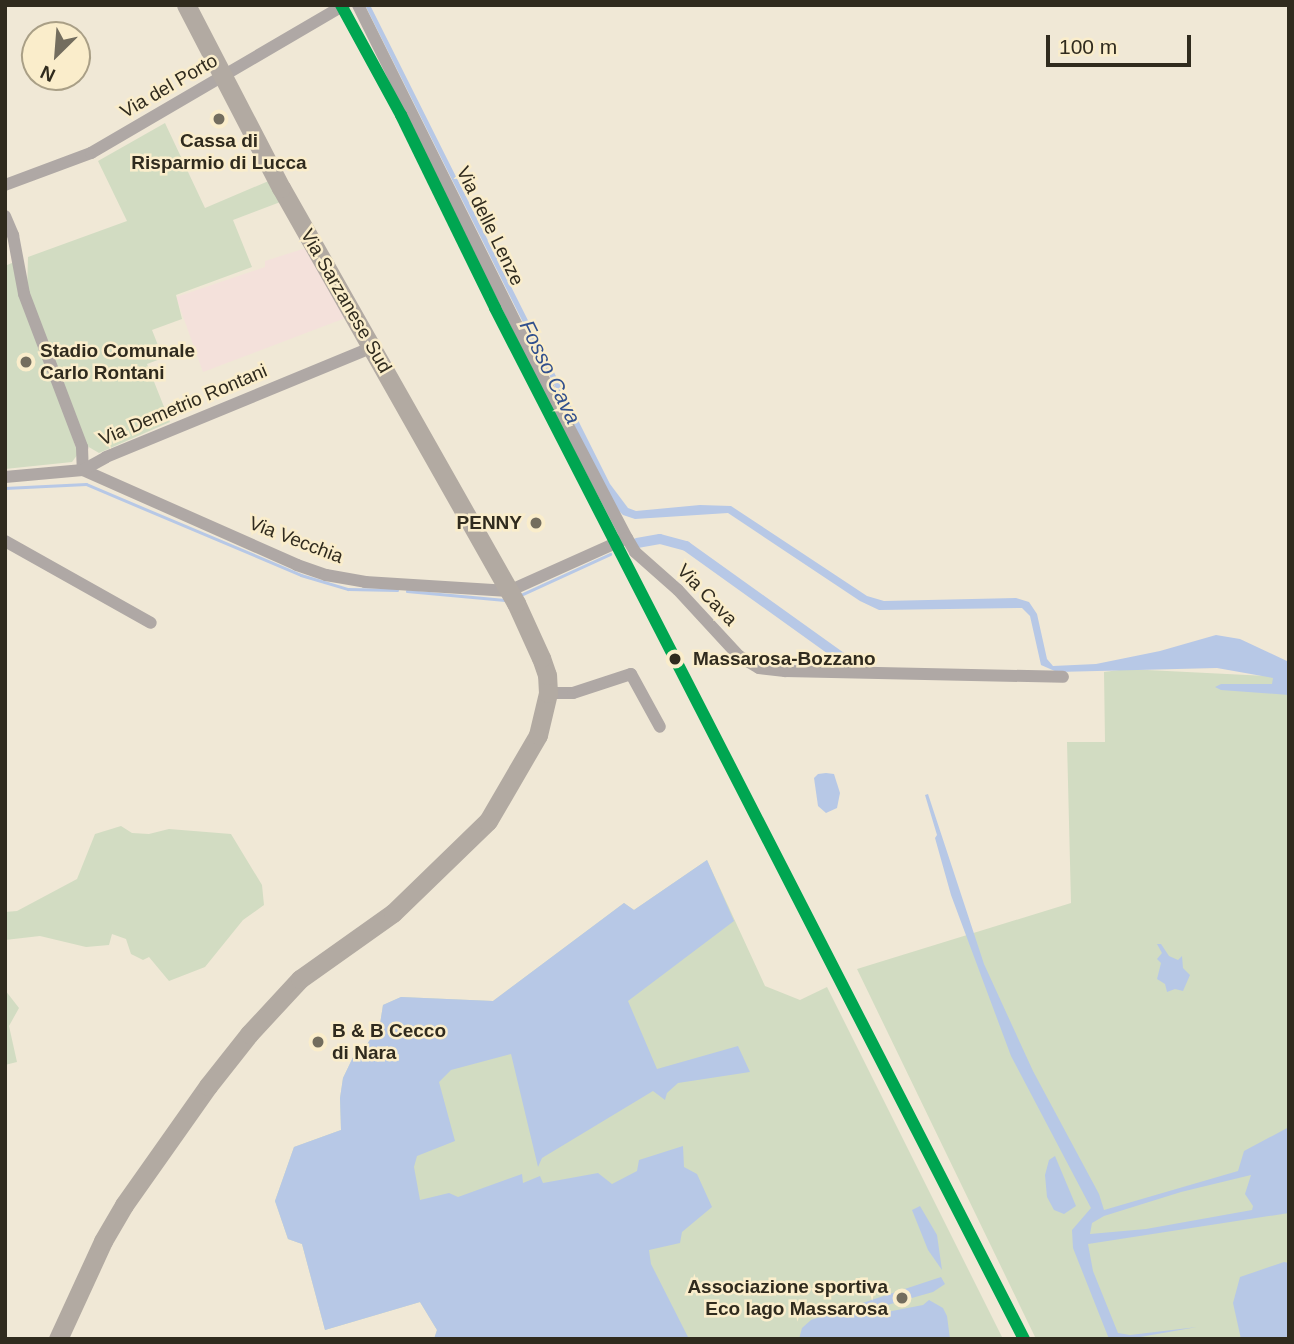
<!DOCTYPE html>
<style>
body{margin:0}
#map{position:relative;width:1294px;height:1344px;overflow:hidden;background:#f0e8d6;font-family:Helvetica,sans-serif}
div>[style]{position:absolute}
.industrial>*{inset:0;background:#f4e1db}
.green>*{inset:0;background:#d2dcc2}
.water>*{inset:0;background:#b7c8e6}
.stream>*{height:2.5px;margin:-1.25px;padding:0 1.25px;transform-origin:1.25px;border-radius:1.25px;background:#b7c8e6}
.canal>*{height:10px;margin:-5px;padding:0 5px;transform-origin:5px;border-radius:5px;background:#b7c8e6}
.minor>*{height:12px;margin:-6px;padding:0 6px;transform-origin:6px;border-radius:6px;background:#afa8a5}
.primary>*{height:19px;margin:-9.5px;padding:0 9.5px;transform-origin:9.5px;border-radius:9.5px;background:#b2aaa2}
.rail-1>*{height:12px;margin:-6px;padding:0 6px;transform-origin:6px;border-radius:6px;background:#00a651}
.dots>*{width:19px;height:19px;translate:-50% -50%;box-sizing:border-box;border:4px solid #faedcb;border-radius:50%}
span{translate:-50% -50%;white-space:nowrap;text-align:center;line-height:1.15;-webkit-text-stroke:5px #faedcb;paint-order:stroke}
.street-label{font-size:19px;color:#302b1e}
.poi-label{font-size:19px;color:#302b1e;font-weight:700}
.left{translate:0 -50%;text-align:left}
.right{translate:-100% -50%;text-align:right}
.stop-label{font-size:19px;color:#302b1e;font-weight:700}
.water-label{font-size:21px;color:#31508d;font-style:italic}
.frame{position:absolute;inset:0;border:7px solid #302b1e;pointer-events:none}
.north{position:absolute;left:21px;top:21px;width:70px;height:70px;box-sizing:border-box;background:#faedcb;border:2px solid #a99f86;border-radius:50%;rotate:205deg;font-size:19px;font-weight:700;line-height:28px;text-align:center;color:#302b1e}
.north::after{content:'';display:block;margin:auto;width:24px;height:32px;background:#736d5e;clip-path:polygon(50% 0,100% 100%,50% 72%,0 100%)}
.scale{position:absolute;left:1046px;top:35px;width:145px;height:32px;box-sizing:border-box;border:4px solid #302b1e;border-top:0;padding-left:9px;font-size:21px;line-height:24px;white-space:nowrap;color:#302b1e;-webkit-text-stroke:5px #faedcb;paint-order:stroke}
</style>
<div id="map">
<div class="industrial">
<i style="clip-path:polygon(309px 247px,348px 317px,203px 372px,176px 297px,265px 267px,265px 261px)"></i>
</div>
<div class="green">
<i style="clip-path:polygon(165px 123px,205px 208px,271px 180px,283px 201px,233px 220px,252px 267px,176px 295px,182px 319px,152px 330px,163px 358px,147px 364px,170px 422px,99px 453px,87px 446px,27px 294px,28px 257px,127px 221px,98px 161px)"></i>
<i style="clip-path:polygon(14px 262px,78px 454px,72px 462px,5px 469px,5px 266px)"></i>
<i style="clip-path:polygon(1127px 669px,1289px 677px,1289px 1339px,1036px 1339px,857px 969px,1071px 903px,1067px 742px,1105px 742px,1104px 672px)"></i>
<i style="clip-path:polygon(121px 826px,132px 833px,149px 834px,169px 829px,231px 834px,262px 885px,264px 905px,243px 920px,205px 967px,169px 981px,149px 957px,143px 960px,131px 954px,126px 939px,112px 934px,109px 945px,86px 947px,40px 936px,5px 940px,5px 912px,17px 911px,77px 879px,95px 834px)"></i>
<i style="clip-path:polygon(707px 860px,765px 986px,800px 1000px,827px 987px,1003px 1339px,434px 1339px,437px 1330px,420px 1302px,325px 1330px,302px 1244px,288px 1239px,275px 1201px,294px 1147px,341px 1130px,340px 1098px,343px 1078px,356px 1051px,366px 1046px,380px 1024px,383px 1005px,401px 997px,493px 1001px,624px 903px,634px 910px)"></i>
<i style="clip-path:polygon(5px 990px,19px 1008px,9px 1026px,17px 1062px,5px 1065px)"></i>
</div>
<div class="water">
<i style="clip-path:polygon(365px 5px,370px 5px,610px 484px,628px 508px,636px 511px,700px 505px,731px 506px,867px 596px,884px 601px,1016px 598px,1029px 602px,1037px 614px,1047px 659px,1053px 666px,1096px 664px,1160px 651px,1216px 635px,1240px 639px,1289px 662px,1289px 695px,1221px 690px,1215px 687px,1221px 684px,1272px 684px,1273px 678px,1217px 668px,1057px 672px,1041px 665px,1030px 616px,1022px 608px,879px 610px,860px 601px,728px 513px,635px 519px,623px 515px,615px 507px)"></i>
<i style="clip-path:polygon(826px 773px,834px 774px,840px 793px,837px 808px,826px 813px,818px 806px,814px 778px,818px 774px)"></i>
<i style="clip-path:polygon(evenodd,928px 794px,984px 964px,1033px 1071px,1099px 1194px,1104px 1210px,1238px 1171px,1244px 1151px,1289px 1127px,1289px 1213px,1088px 1244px,1093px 1271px,1118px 1333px,1130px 1335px,1197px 1327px,1129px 1339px,1109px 1339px,1073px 1248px,1072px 1230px,1091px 1208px,1011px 1056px,951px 895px,935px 838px,937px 835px,925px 795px,928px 794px,1251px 1175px,1245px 1194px,1253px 1206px,1252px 1210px,1146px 1229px,1090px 1234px,1092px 1223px,1104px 1216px,1181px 1192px,1251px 1175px)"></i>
<i style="clip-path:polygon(707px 860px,734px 921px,628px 1001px,657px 1069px,738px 1046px,750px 1072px,678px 1083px,667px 1093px,665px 1100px,653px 1091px,542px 1158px,538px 1167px,511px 1054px,451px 1070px,439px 1082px,455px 1141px,417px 1156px,414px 1167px,420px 1200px,449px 1193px,458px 1197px,522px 1174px,523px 1183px,540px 1176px,543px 1183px,598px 1173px,612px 1184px,637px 1171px,639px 1160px,683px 1146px,684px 1167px,697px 1174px,712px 1207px,682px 1232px,680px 1243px,649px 1250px,651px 1264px,689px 1339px,434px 1339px,437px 1330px,420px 1302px,325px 1330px,302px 1244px,288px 1239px,275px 1201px,294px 1147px,341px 1130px,340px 1098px,343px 1078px,356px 1051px,366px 1046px,380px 1024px,383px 1005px,401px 997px,493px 1001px,624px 903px,634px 910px)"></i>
<i style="clip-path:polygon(1157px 944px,1161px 944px,1169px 956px,1178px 960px,1182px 956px,1183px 968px,1190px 975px,1183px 991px,1175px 989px,1167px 992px,1165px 984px,1157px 979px,1161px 963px,1157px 959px,1162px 953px)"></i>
<i style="clip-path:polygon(1055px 1156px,1076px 1206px,1064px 1214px,1054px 1210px,1047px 1197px,1045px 1175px,1049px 1160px)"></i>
<i style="clip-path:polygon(920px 1206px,937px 1235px,942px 1270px,928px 1250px,912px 1210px)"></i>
<i style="clip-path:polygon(1284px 1262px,1289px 1263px,1289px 1339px,1241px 1339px,1233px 1303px,1240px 1277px)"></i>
<i style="clip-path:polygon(941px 1277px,945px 1284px,933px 1292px,859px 1313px,861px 1317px,923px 1305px,929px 1300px,943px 1308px,947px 1316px,950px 1339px,799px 1339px,802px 1328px,811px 1320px)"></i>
</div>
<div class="stream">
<i style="left:5px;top:488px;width:81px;rotate:-2.8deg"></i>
<i style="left:86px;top:484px;width:233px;rotate:22.9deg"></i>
<i style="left:301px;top:575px;width:49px;rotate:16.6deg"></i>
<i style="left:348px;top:589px;width:49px;rotate:1.2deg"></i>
<i style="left:407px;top:591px;width:98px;rotate:5.2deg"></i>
<i style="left:521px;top:595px;width:98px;rotate:-24.7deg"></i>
</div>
<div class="canal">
<i style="left:637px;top:543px;width:23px;rotate:-10deg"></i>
<i style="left:660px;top:539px;width:27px;rotate:15deg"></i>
<i style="left:686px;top:546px;width:208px;rotate:35.6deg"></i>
</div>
<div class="minor">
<i style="left:358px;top:5px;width:407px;rotate:63.6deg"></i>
<i style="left:539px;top:370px;width:190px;rotate:62.4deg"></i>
<i style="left:627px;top:538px;width:16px;rotate:60deg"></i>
<i style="left:635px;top:552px;width:57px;rotate:41.5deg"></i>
<i style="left:678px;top:590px;width:90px;rotate:47.3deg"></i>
<i style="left:739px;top:656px;width:23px;rotate:31deg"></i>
<i style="left:759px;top:668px;width:26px;rotate:7deg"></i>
<i style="left:785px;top:671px;width:278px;rotate:1.2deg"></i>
<i style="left:5px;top:185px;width:92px;rotate:-20.4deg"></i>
<i style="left:91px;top:153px;width:293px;rotate:-30.3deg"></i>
<i style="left:5px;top:216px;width:21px;rotate:67deg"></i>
<i style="left:13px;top:235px;width:60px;rotate:79.4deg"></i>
<i style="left:24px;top:294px;width:164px;rotate:69.2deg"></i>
<i style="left:82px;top:447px;width:23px;rotate:88deg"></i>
<i style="left:83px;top:470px;width:234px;rotate:23.9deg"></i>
<i style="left:297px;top:565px;width:31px;rotate:19deg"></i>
<i style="left:326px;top:575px;width:40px;rotate:10deg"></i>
<i style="left:365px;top:582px;width:144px;rotate:3.6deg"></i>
<i style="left:509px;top:591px;width:129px;rotate:-24.2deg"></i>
<i style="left:5px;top:477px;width:78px;rotate:-5.1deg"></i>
<i style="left:83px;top:470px;width:26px;rotate:-29deg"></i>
<i style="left:106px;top:457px;width:287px;rotate:-22.4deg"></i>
<i style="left:5px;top:541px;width:167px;rotate:29.3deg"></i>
<i style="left:548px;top:693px;width:25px"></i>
<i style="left:573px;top:693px;width:61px;rotate:-18.1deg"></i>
<i style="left:631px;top:674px;width:60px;rotate:61.3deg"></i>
</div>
<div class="primary">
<i style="left:58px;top:1339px;width:108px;rotate:-65.3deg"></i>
<i style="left:103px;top:1241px;width:42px;rotate:-59.7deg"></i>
<i style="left:124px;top:1205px;width:146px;rotate:-54.8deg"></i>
<i style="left:208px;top:1086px;width:66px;rotate:-51.7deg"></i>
<i style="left:249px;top:1034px;width:75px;rotate:-47.2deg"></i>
<i style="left:300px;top:979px;width:114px;rotate:-35.4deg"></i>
<i style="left:393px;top:913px;width:132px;rotate:-44.1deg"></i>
<i style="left:488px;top:821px;width:99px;rotate:-59.8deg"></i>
<i style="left:538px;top:735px;width:43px;rotate:-76.6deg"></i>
<i style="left:548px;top:693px;width:18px;rotate:-93deg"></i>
<i style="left:547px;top:675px;width:18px;rotate:-109deg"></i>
<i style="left:541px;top:658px;width:60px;rotate:-114.4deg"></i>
<i style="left:516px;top:603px;width:477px;rotate:-119.5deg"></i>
<i style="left:281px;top:188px;width:206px;rotate:-117.4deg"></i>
</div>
<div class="rail-1">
<i style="left:341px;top:5px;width:125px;rotate:61.4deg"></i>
<i style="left:401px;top:115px;width:215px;rotate:64deg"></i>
<i style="left:495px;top:308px;width:1159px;rotate:62.84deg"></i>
</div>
<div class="dots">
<i style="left:219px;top:119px;background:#736d5e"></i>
<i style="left:26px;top:362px;background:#736d5e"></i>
<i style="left:536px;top:523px;background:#736d5e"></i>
<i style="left:675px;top:659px;background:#302b1e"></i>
<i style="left:318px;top:1042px;background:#736d5e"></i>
<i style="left:902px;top:1298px;background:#736d5e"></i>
</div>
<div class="street-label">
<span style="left:169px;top:86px;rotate:-30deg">Via del Porto</span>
<span style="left:490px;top:226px;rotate:64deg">Via delle Lenze</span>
<span style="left:346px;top:301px;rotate:60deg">Via Sarzanese Sud</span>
<span style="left:183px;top:405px;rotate:-23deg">Via Demetrio Rontani</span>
<span style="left:296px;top:540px;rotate:21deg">Via Vecchia</span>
<span style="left:707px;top:595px;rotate:46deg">Via Cava</span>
</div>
<div class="poi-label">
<span style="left:219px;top:152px">Cassa di<br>Risparmio di Lucca</span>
<span class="left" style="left:40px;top:362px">Stadio Comunale<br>Carlo Rontani</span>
<span class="right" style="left:522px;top:523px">PENNY</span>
<span class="left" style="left:332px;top:1042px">B &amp; B Cecco<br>di Nara</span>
<span class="right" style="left:888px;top:1298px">Associazione sportiva<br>Eco lago Massarosa</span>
</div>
<div class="stop-label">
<span class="left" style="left:693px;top:659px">Massarosa-Bozzano</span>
</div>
<div class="water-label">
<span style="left:550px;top:372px;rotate:64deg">Fosso Cava</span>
</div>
<div class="frame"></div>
<div class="north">N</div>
<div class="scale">100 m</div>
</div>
